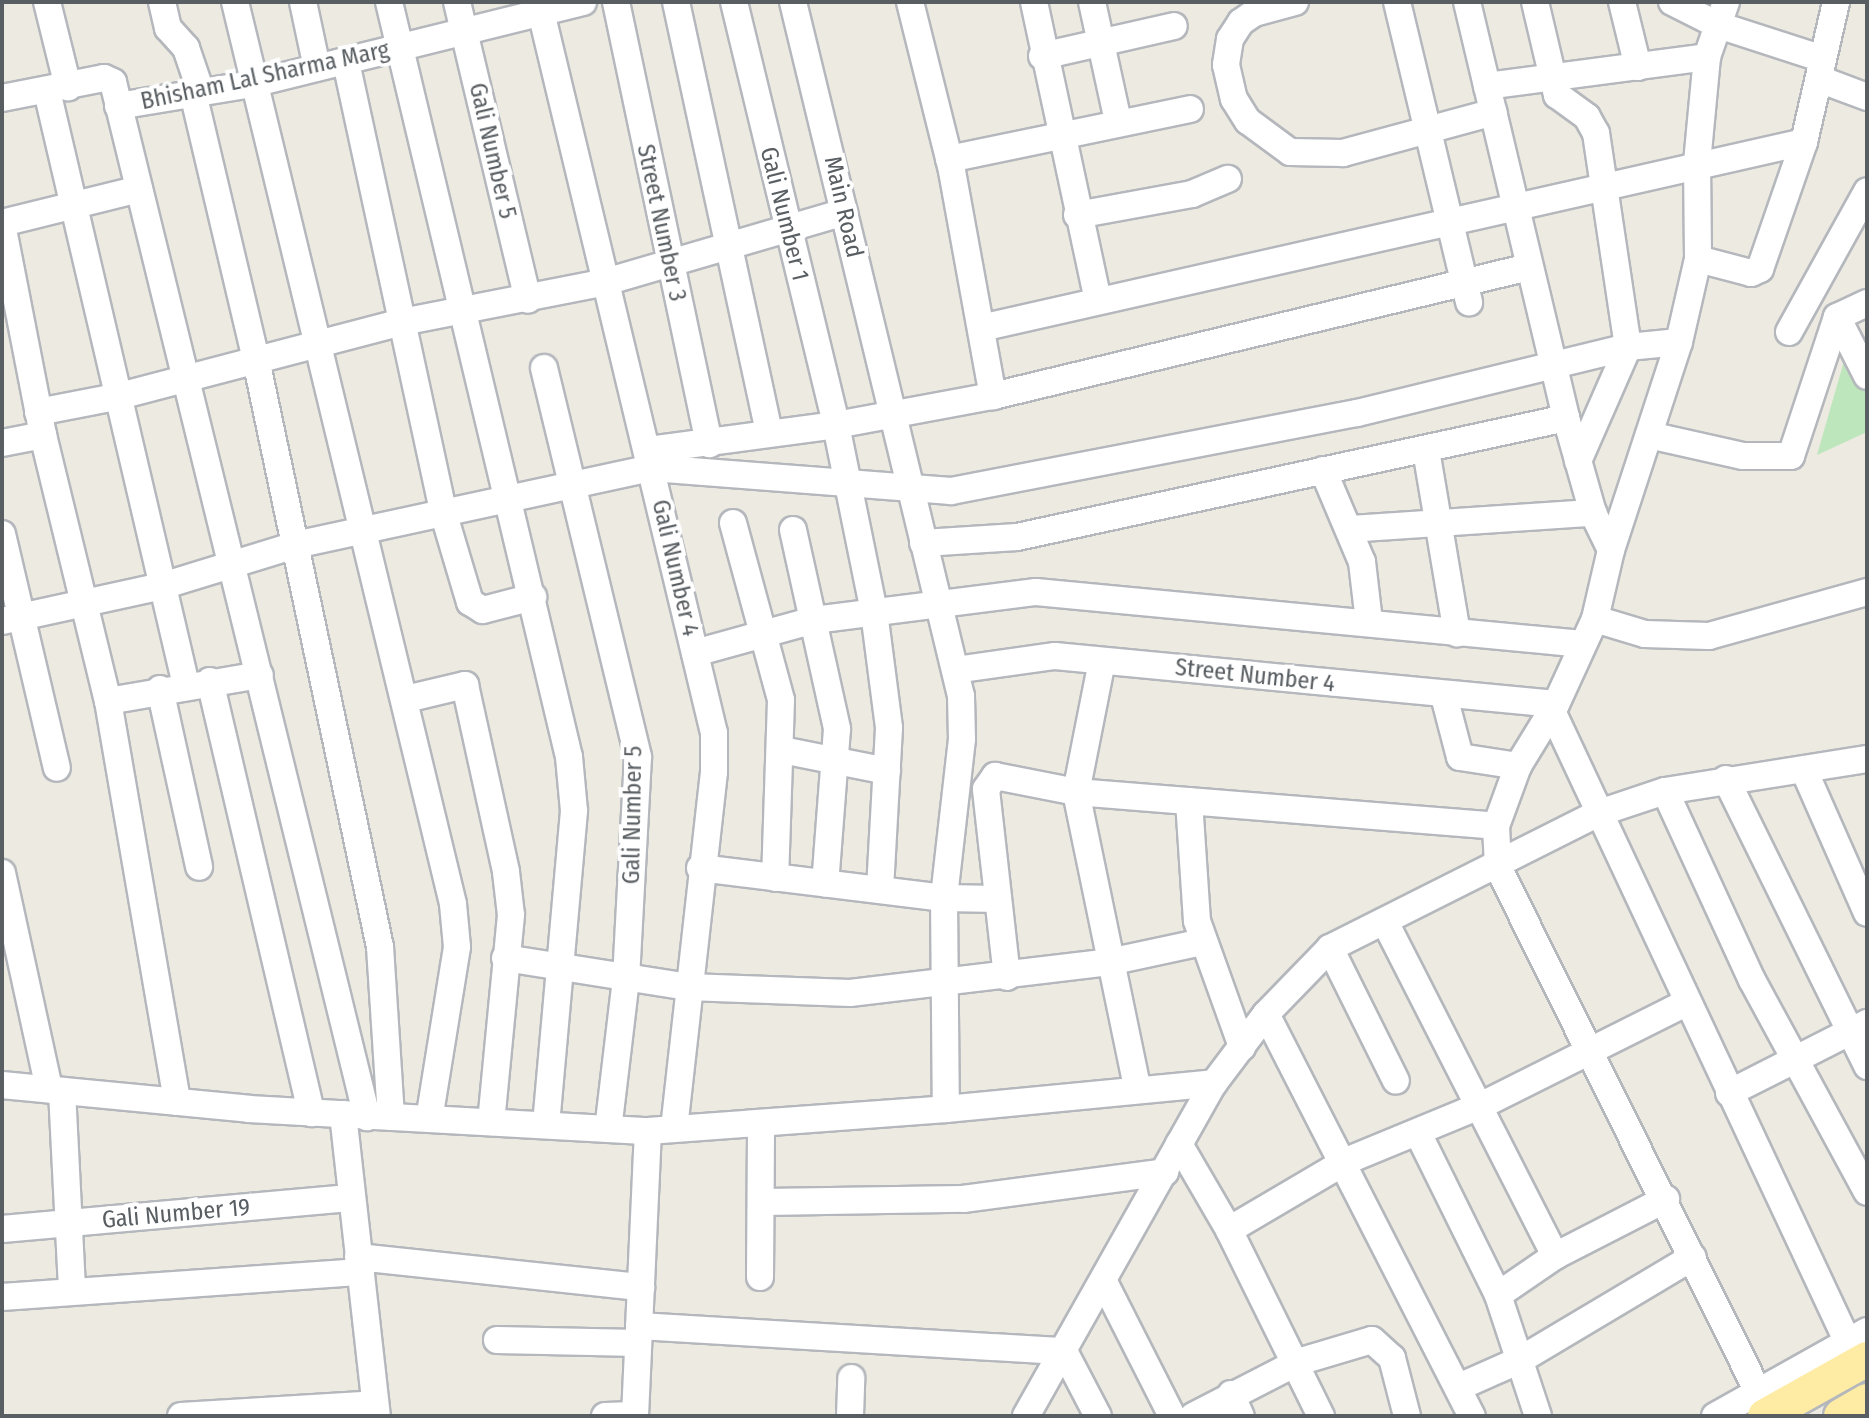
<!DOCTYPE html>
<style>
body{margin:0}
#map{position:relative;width:1869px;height:1418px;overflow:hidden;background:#edeae1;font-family:"Fira Sans Condensed",sans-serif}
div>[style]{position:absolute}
.green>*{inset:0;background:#bee6bc}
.roads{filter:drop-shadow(2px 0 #b4b7bc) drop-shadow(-2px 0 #b4b7bc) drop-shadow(0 2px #b4b7bc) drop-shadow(0 -2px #b4b7bc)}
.minor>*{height:26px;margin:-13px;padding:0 13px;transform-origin:13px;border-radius:13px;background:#fff}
.major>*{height:34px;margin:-17px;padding:0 17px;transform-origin:17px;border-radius:17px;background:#ffeca4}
span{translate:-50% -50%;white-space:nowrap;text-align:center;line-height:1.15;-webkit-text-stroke:8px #fff;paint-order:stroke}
.street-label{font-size:24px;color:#595e62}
.frame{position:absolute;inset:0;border:4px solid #595e62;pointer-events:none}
</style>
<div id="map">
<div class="green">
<i style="clip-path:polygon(1848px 347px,1867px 396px,1867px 432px,1817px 455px)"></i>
</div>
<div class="roads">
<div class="minor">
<i style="left:47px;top:2px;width:88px;rotate:76.1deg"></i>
<i style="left:162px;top:2px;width:27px;rotate:77deg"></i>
<i style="left:168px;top:28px;width:27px;rotate:48deg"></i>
<i style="left:186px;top:48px;width:46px;rotate:71.2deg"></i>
<i style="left:235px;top:2px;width:928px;rotate:76.41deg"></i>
<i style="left:453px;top:904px;width:43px;rotate:84.7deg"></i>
<i style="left:457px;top:947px;width:174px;rotate:99.2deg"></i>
<i style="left:303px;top:2px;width:67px;rotate:78deg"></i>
<i style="left:389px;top:2px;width:776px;rotate:76.59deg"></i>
<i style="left:569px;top:757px;width:54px;rotate:84.7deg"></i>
<i style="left:574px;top:811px;width:315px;rotate:95.1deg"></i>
<i style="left:457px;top:2px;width:306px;rotate:76.6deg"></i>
<i style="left:616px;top:2px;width:452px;rotate:78.1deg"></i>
<i style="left:676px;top:2px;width:441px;rotate:77.8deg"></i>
<i style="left:734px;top:2px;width:435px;rotate:76.4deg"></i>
<i style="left:836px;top:425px;width:191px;rotate:78.5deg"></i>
<i style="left:874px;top:612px;width:117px;rotate:82.6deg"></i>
<i style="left:889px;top:728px;width:162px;rotate:93.2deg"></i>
<i style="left:793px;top:2px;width:714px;rotate:76.39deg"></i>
<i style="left:961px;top:696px;width:43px;rotate:88.7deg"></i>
<i style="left:962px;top:739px;width:160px;rotate:96.5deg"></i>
<i style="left:944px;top:898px;width:211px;rotate:89.5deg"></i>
<i style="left:910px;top:2px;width:174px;rotate:76deg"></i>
<i style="left:952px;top:171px;width:229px;rotate:79.7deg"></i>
<i style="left:1034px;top:2px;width:305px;rotate:77.9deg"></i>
<i style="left:1092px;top:2px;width:122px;rotate:77.7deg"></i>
<i style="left:1295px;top:2px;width:42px;rotate:165deg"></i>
<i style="left:1254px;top:13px;width:16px;rotate:145deg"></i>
<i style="left:1241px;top:22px;width:20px;rotate:123deg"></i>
<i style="left:1230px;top:39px;width:26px;rotate:99deg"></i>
<i style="left:1226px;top:65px;width:35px;rotate:77deg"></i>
<i style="left:1234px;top:99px;width:26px;rotate:58deg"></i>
<i style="left:1248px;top:121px;width:52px;rotate:36.4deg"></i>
<i style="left:1290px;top:152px;width:53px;rotate:1.1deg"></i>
<i style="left:1343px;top:153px;width:156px;rotate:-15.2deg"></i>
<i style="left:1397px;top:2px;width:309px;rotate:76.5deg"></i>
<i style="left:1467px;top:2px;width:428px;rotate:76.6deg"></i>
<i style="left:1566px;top:418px;width:99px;rotate:74.1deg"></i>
<i style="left:1593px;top:513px;width:41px;rotate:64.1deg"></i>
<i style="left:1535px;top:2px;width:96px;rotate:76.7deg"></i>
<i style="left:1557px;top:95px;width:37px;rotate:36deg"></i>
<i style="left:1587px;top:117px;width:18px;rotate:61deg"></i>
<i style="left:1596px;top:133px;width:216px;rotate:81.5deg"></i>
<i style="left:1628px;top:347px;width:51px;rotate:-5.6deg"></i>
<i style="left:1622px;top:2px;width:67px;rotate:76.2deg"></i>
<i style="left:1672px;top:2px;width:51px;rotate:26.6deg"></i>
<i style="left:1718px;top:25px;width:110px;rotate:17.9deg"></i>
<i style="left:1726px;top:2px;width:58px;rotate:109.1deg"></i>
<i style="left:1707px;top:57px;width:105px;rotate:95.4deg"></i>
<i style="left:1697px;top:162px;width:97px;rotate:89.4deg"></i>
<i style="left:1698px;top:259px;width:85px;rotate:102.9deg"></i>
<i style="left:1679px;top:342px;width:219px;rotate:108.1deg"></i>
<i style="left:1611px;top:550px;width:71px;rotate:103.1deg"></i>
<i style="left:1595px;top:619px;width:94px;rotate:114.6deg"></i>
<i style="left:1556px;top:704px;width:73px;rotate:121.5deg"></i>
<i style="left:1518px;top:766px;width:64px;rotate:110.1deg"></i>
<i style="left:1496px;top:826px;width:41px;rotate:87.2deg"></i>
<i style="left:1498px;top:867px;width:610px;rotate:63.64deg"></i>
<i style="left:542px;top:16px;width:737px;rotate:76.51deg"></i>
<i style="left:714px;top:733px;width:39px;rotate:90deg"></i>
<i style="left:714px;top:772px;width:359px;rotate:96.4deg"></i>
<i style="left:1042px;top:56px;width:135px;rotate:-12.8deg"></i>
<i style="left:346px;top:62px;width:463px;rotate:77.8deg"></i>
<i style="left:444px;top:515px;width:91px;rotate:73.4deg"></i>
<i style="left:470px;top:602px;width:15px;rotate:32deg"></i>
<i style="left:483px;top:610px;width:52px;rotate:-14.6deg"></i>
<i style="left:1819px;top:79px;width:51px;rotate:20.6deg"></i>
<i style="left:1487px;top:86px;width:222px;rotate:-7.5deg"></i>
<i style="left:47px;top:91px;width:610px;rotate:76.83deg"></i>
<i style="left:193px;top:93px;width:274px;rotate:76.7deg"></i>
<i style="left:256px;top:360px;width:600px;rotate:78.07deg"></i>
<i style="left:380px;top:947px;width:170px;rotate:86.3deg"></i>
<i style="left:2px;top:98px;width:104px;rotate:-11.1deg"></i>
<i style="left:104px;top:78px;width:10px;rotate:24deg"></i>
<i style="left:113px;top:82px;width:1066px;rotate:76.21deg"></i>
<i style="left:118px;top:106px;width:136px;rotate:-9.3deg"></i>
<i style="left:252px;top:84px;width:341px;rotate:-13.9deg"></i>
<i style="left:949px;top:159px;width:246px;rotate:-11.7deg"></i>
<i style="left:1077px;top:215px;width:117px;rotate:-10.3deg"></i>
<i style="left:1192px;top:194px;width:39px;rotate:-23deg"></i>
<i style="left:2px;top:223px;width:141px;rotate:-13.9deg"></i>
<i style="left:2px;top:224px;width:215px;rotate:79deg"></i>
<i style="left:43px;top:435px;width:274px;rotate:76.3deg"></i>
<i style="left:108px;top:701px;width:407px;rotate:80.2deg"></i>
<i style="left:1698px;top:259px;width:55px;rotate:14.8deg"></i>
<i style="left:1751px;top:273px;width:10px;rotate:-24deg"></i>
<i style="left:1760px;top:269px;width:134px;rotate:-70.9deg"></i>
<i style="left:1804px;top:142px;width:144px;rotate:-77.1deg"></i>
<i style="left:1837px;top:317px;width:66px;rotate:63deg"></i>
<i style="left:981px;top:328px;width:844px;rotate:-12.74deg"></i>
<i style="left:1789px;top:332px;width:161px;rotate:-61deg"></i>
<i style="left:544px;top:368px;width:400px;rotate:76.4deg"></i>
<i style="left:638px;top:757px;width:222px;rotate:93.1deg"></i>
<i style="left:626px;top:979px;width:151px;rotate:96.8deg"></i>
<i style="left:38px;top:412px;width:79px;rotate:-10.9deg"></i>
<i style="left:116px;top:397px;width:296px;rotate:-14.7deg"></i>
<i style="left:402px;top:322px;width:207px;rotate:-11.1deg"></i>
<i style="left:605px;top:282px;width:249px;rotate:-16.3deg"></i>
<i style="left:1649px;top:435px;width:96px;rotate:12.6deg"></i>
<i style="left:1743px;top:456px;width:48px"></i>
<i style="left:1791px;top:456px;width:146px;rotate:-71.7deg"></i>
<i style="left:1837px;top:317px;width:33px;rotate:-25deg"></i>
<i style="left:2px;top:443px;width:42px;rotate:-11deg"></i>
<i style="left:649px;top:450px;width:189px;rotate:-7.6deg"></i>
<i style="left:836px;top:425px;width:160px;rotate:-10.5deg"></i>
<i style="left:993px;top:396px;width:551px;rotate:-13.53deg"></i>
<i style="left:1426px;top:450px;width:186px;rotate:80.4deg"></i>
<i style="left:1578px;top:461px;width:124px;rotate:-66.3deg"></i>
<i style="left:1323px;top:470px;width:100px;rotate:67deg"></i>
<i style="left:1362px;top:562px;width:60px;rotate:83.3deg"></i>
<i style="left:733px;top:523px;width:183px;rotate:74.8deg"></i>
<i style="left:781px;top:700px;width:178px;rotate:91.9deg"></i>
<i style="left:1349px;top:529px;width:245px;rotate:-3.8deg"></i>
<i style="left:793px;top:530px;width:204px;rotate:77.5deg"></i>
<i style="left:837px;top:729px;width:155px;rotate:94.4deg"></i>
<i style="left:2px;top:534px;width:240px;rotate:76.8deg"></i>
<i style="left:923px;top:543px;width:94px;rotate:-3.7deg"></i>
<i style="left:1017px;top:537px;width:562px;rotate:-12.23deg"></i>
<i style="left:1595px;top:619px;width:52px;rotate:16.7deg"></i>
<i style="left:1645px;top:634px;width:64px;rotate:1.8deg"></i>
<i style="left:1709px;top:636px;width:164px;rotate:-15.6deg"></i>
<i style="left:2px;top:621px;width:164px;rotate:-12.3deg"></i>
<i style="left:162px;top:586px;width:139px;rotate:-17.1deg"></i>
<i style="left:295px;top:545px;width:365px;rotate:-12.2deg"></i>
<i style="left:652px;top:468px;width:300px;rotate:4.4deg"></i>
<i style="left:951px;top:491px;width:413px;rotate:-10.9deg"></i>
<i style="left:1357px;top:413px;width:279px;rotate:-13.7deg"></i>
<i style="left:695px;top:653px;width:123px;rotate:-15.5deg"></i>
<i style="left:814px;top:620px;width:224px;rotate:-7.2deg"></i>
<i style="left:1036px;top:592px;width:549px;rotate:5.43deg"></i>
<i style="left:1102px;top:661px;width:134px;rotate:101.2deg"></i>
<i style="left:1076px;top:792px;width:301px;rotate:78.3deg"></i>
<i style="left:955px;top:670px;width:101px;rotate:-8deg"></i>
<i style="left:1055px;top:656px;width:503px;rotate:5.47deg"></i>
<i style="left:210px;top:681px;width:444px;rotate:76.8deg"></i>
<i style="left:160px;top:689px;width:182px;rotate:77.6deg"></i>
<i style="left:1444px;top:696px;width:63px;rotate:75.3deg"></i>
<i style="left:1460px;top:757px;width:59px;rotate:8.8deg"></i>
<i style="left:406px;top:699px;width:61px;rotate:-13.3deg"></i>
<i style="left:465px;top:685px;width:191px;rotate:77.6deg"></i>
<i style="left:506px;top:872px;width:43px;rotate:83.4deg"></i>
<i style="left:511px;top:915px;width:208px;rotate:95.5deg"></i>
<i style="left:108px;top:701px;width:154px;rotate:-9.7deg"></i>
<i style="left:1552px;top:711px;width:721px;rotate:64.89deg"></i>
<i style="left:782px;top:750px;width:107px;rotate:11.3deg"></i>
<i style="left:1804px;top:770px;width:156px;rotate:66.2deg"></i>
<i style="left:1726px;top:779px;width:320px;rotate:63.8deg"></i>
<i style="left:1665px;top:791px;width:208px;rotate:65.3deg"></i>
<i style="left:1752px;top:980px;width:241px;rotate:61.5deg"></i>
<i style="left:1189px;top:801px;width:120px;rotate:86.2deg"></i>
<i style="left:1197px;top:921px;width:134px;rotate:70.3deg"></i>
<i style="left:700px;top:868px;width:246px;rotate:7deg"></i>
<i style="left:944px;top:898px;width:54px;rotate:1.1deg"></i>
<i style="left:2px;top:873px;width:221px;rotate:77.7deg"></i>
<i style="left:1385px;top:922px;width:375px;rotate:63deg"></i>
<i style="left:1330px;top:948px;width:148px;rotate:63.6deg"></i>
<i style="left:505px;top:958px;width:185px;rotate:9deg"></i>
<i style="left:688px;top:987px;width:162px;rotate:2.1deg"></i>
<i style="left:850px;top:993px;width:261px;rotate:-6.8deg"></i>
<i style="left:1109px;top:962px;width:95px;rotate:-12.1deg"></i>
<i style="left:1007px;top:977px;width:189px;rotate:-96.4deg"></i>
<i style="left:986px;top:789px;width:16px;rotate:-55deg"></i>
<i style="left:995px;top:776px;width:83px;rotate:11.2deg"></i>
<i style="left:1076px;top:792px;width:421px;rotate:4.6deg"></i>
<i style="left:1266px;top:1014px;width:452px;rotate:62.9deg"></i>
<i style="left:2px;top:1085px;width:248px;rotate:5.5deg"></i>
<i style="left:249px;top:1109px;width:400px;rotate:3.2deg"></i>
<i style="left:648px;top:1131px;width:299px;rotate:-4.2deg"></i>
<i style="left:946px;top:1109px;width:269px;rotate:-5.5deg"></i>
<i style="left:62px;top:1091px;width:198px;rotate:87.1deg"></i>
<i style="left:1729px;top:1093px;width:155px;rotate:-26.9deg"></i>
<i style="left:343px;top:1114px;width:304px;rotate:83.6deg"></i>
<i style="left:1418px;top:1133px;width:181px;rotate:63.7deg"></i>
<i style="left:1498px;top:1295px;width:127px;rotate:71.7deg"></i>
<i style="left:1179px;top:1144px;width:99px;rotate:59.8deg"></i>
<i style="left:1229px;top:1230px;width:208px;rotate:63.7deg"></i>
<i style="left:764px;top:1202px;width:199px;rotate:-0.9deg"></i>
<i style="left:963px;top:1199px;width:204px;rotate:-7.6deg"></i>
<i style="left:2px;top:1229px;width:350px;rotate:-5.1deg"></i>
<i style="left:1229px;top:1230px;width:136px;rotate:-30.5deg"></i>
<i style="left:1346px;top:1161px;width:147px;rotate:-22.4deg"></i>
<i style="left:1482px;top:1105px;width:228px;rotate:-26.6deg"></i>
<i style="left:358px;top:1257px;width:285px;rotate:6.1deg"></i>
<i style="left:760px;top:1277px;width:154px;rotate:-89.6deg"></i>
<i style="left:1105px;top:1284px;width:148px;rotate:63.1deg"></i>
<i style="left:1498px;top:1295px;width:69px;rotate:-34.4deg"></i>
<i style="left:1555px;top:1256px;width:125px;rotate:-27.2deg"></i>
<i style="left:2px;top:1297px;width:360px;rotate:-4deg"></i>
<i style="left:639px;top:1326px;width:426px;rotate:3.4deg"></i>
<i style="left:1064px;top:1351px;width:73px;rotate:62.4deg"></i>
<i style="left:497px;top:1340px;width:141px;rotate:1.2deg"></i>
<i style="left:1459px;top:1387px;width:67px;rotate:-23.9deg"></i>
<i style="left:1520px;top:1360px;width:201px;rotate:-30.8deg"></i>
<i style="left:1231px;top:1394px;width:24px;rotate:66deg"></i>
<i style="left:181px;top:1416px;width:194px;rotate:-3.5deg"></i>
<i style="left:605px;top:1416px;width:30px;rotate:-2deg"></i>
<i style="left:635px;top:1416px;width:285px;rotate:-87.4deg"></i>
<i style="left:850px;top:1416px;width:38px;rotate:-88deg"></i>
<i style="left:1026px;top:1416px;width:382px;rotate:-60.6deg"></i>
<i style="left:1214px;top:1083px;width:86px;rotate:-53deg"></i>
<i style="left:1266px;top:1014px;width:92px;rotate:-45.9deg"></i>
<i style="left:1330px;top:948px;width:298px;rotate:-26.7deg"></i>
<i style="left:1596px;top:814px;width:73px;rotate:-18.4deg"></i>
<i style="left:1665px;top:791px;width:205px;rotate:-9deg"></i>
<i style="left:1193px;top:1416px;width:118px;rotate:-27.2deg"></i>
<i style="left:1298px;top:1362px;width:77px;rotate:-16.6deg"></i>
<i style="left:1372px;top:1340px;width:27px;rotate:42deg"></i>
<i style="left:1392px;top:1358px;width:60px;rotate:75.5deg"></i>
<i style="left:1715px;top:1416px;width:174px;rotate:-29.2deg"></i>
</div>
<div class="major">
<i style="left:1765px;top:1416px;width:117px;rotate:-29.2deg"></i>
<i style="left:1841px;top:1416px;width:30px;rotate:-30deg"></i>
</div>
</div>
<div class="street-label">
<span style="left:265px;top:76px;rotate:-12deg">Bhisham Lal Sharma Marg</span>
<span style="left:492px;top:151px;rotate:77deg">Gali Number 5</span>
<span style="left:843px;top:207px;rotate:77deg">Main Road</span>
<span style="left:784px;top:214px;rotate:76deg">Gali Number 1</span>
<span style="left:661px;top:223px;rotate:78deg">Street Number 3</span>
<span style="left:675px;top:568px;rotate:77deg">Gali Number 4</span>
<span style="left:1255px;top:676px;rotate:6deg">Street Number 4</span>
<span style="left:633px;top:815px;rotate:-89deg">Gali Number 5</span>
<span style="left:176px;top:1214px;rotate:-5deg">Gali Number 19</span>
</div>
<div class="frame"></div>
</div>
